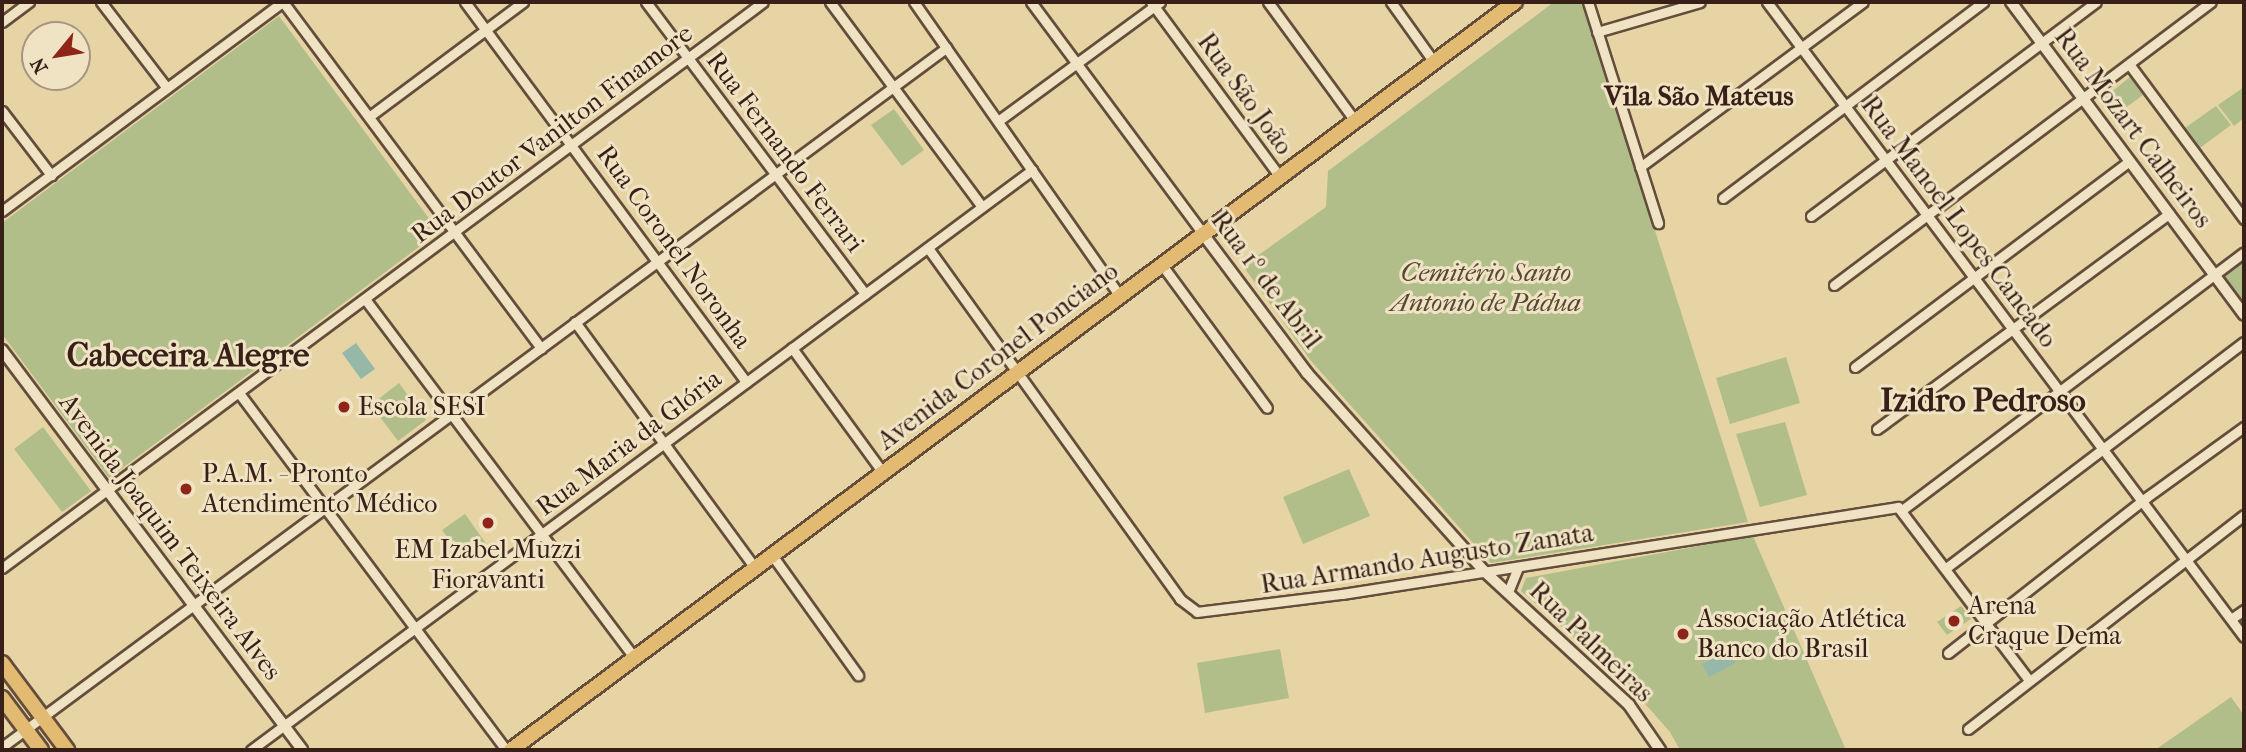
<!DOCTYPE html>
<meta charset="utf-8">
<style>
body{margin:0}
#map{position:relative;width:2246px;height:752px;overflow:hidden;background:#e6d4a5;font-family:"IM FELL French Canon",serif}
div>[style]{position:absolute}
.green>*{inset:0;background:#b1be8a}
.water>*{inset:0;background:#96b8a8}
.roads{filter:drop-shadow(2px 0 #644d3b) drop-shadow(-2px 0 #644d3b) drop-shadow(0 2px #644d3b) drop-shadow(0 -2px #644d3b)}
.minor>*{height:9px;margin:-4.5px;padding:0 4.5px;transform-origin:4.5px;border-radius:4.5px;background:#efe3c4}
.tertiary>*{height:10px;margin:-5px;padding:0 5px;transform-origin:5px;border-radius:5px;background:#efe3c4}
.primary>*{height:14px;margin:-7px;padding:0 7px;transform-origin:7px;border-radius:7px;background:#e3ba72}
.dots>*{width:19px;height:19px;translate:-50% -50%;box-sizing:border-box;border:4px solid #efe3c4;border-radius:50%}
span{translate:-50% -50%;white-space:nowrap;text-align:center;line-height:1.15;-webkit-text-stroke:6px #efe3c4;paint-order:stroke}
.street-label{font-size:26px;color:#382018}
.park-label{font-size:26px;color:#564834;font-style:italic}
.poi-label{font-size:26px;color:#382018}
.left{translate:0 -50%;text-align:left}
.neighbourhood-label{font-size:28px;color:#382018;font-weight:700}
.district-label{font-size:33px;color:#382018;font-weight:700}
.frame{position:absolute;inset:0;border:4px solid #382018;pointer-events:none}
.north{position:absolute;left:21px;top:21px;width:70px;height:70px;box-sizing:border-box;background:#efe3c4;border:2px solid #a6957f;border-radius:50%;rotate:240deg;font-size:19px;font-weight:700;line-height:28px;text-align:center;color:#382018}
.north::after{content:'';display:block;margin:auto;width:24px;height:32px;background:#8f2418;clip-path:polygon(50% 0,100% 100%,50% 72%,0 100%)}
</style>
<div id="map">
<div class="green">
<i style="clip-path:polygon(1554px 2px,1582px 2px,1748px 522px,1491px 563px,1311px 361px,1243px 266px,1326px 207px,1328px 171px)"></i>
<i style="clip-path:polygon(279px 16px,439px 232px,109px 478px,2px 334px,2px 223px)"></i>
<i style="clip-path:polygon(2130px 77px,2143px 95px,2117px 114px,2105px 97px)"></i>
<i style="clip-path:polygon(2244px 87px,2244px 118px,2234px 126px,2218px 105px)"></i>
<i style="clip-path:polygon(2216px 106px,2231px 125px,2200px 148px,2185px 128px)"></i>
<i style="clip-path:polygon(894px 109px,924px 150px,902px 166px,871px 125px)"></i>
<i style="clip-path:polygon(2244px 258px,2244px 306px,2221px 275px)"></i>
<i style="clip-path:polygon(1786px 357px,1800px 403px,1730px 424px,1716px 378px)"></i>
<i style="clip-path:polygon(399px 383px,426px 420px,398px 441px,371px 405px)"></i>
<i style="clip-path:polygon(1785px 422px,1807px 495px,1760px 507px,1736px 434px)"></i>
<i style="clip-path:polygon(43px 427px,91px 491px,62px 512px,14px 449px)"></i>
<i style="clip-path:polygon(1349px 469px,1370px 516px,1303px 544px,1283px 497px)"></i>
<i style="clip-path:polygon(465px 514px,487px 545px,465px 561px,442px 530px)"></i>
<i style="clip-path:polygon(1753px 536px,1846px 750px,1680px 750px,1670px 732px,1632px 689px,1521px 591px,1526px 578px)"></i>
<i style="clip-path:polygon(1961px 606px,1971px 619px,1947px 635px,1937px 622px)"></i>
<i style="clip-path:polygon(1280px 649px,1289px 698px,1205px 713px,1197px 663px)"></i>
<i style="clip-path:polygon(2231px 697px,2244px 715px,2244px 750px,2155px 750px)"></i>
</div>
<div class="water">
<i style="clip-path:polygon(356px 343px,375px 369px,361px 379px,342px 353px)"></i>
<i style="clip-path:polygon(1729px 650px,1736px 663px,1709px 677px,1702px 664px)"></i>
</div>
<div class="roads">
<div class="minor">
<i style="left:101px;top:2px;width:108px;rotate:52.5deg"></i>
<i style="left:283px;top:2px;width:432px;rotate:53.3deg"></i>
<i style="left:465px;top:2px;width:473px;rotate:53.5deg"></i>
<i style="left:646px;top:2px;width:365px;rotate:53.1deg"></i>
<i style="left:830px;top:2px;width:255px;rotate:53.4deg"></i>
<i style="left:914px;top:2px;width:359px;rotate:55deg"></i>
<i style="left:1031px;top:2px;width:289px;rotate:53.4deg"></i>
<i style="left:1151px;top:2px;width:217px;rotate:53.6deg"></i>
<i style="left:1268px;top:2px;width:147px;rotate:53.8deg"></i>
<i style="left:1391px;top:2px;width:74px;rotate:54.4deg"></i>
<i style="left:1588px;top:2px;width:232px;rotate:72.4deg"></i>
<i style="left:1767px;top:2px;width:794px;rotate:53.09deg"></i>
<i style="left:2px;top:22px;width:34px;rotate:-37deg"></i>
<i style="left:1597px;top:32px;width:107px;rotate:-16.2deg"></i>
<i style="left:2129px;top:64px;width:193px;rotate:53.4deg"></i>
<i style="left:2px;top:111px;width:81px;rotate:52.6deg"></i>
<i style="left:370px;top:116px;width:191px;rotate:-36.7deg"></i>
<i style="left:998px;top:121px;width:201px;rotate:-36.3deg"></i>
<i style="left:1640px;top:167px;width:277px;rotate:-36.5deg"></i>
<i style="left:1723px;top:198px;width:326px;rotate:-37deg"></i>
<i style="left:2px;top:211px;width:349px;rotate:-36.7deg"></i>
<i style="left:1811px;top:216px;width:356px;rotate:-36.9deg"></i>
<i style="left:928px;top:248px;width:432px;rotate:54.3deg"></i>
<i style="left:1180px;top:599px;width:21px;rotate:37deg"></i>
<i style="left:1197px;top:612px;width:146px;rotate:-7.1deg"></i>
<i style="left:1342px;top:594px;width:563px;rotate:-8.89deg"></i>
<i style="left:1898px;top:507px;width:216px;rotate:52.9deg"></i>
<i style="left:1162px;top:265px;width:177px;rotate:53.7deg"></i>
<i style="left:1834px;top:285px;width:471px;rotate:-36.9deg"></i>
<i style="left:365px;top:299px;width:449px;rotate:53.1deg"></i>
<i style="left:575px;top:322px;width:305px;rotate:53.8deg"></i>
<i style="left:792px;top:348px;width:155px;rotate:53.9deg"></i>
<i style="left:1855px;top:367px;width:343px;rotate:-36.9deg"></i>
<i style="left:239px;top:393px;width:446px;rotate:53.2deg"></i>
<i style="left:1877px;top:429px;width:363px;rotate:-36.4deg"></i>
<i style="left:1902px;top:510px;width:428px;rotate:-37deg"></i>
<i style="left:772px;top:555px;width:148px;rotate:54.4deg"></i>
<i style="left:2px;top:568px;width:948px;rotate:-36.64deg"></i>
<i style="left:1946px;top:568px;width:374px;rotate:-37.2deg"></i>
<i style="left:1508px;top:592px;width:27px;rotate:-68deg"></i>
<i style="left:2231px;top:619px;width:16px;rotate:-35deg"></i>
<i style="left:1948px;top:653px;width:248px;rotate:-38.1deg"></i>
<i style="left:2143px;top:500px;width:125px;rotate:-35.9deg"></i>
<i style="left:1968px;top:729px;width:349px;rotate:-37.8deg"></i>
<i style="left:2px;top:747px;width:1175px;rotate:-36.52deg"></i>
<i style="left:251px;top:750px;width:973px;rotate:-36.6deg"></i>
</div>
<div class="tertiary">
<i style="left:2011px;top:2px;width:390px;rotate:53.3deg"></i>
<i style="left:1203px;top:234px;width:174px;rotate:53.2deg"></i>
<i style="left:1307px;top:373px;width:266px;rotate:48.2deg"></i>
<i style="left:1484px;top:571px;width:197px;rotate:42.7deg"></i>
<i style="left:1629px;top:705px;width:55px;rotate:55.4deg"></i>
<i style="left:2px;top:350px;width:500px;rotate:53.1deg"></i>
</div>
<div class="primary">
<i style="left:2px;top:663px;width:109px;rotate:53.2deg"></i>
<i style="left:2px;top:698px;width:65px;rotate:53.1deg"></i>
<i style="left:511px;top:750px;width:1252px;rotate:-36.69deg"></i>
</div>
</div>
<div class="dots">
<i style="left:344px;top:407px;background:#8f2418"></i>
<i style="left:186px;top:489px;background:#8f2418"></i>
<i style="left:488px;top:523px;background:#8f2418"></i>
<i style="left:1954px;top:621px;background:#8f2418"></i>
<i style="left:1683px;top:634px;background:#8f2418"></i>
</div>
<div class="street-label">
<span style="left:1245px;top:94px;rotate:54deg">Rua São João</span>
<span style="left:2133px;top:128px;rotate:53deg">Rua Mozart Calheiros</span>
<span style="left:552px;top:134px;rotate:-37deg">Rua Doutor Vanilton Finamore</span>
<span style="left:785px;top:152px;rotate:53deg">Rua Fernando Ferrari</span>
<span style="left:1959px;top:222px;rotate:53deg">Rua Manoel Lopes Cancado</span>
<span style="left:674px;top:247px;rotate:54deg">Rua Coronel Noronha</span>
<span style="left:1266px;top:280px;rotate:53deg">Rua 1º de Abril</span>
<span style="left:998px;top:356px;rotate:-37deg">Avenida Coronel Ponciano</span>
<span style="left:629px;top:443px;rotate:-37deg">Rua Maria da Glória</span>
<span style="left:170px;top:537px;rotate:53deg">Avenida Joaquim Teixeira Alves</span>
<span style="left:1427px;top:559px;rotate:-9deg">Rua Armando Augusto Zanata</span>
<span style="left:1591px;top:642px;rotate:44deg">Rua Palmeiras</span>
</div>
<div class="park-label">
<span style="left:1486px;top:288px">Cemitério Santo<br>Antonio de Pádua</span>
</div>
<div class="poi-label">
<span class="left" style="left:358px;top:407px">Escola SESI</span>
<span class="left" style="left:202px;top:489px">P.A.M. - Pronto<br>Atendimento Médico</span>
<span style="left:488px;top:565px">EM Izabel Muzzi<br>Fioravanti</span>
<span class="left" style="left:1968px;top:621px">Arena<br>Craque Dema</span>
<span class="left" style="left:1697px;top:634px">Associação Atlética<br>Banco do Brasil</span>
</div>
<div class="neighbourhood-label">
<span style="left:1699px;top:96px">Vila São Mateus</span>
</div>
<div class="district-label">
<span style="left:188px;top:356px">Cabeceira Alegre</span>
<span style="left:1983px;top:401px">Izidro Pedroso</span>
</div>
<div class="frame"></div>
<div class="north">N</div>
</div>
